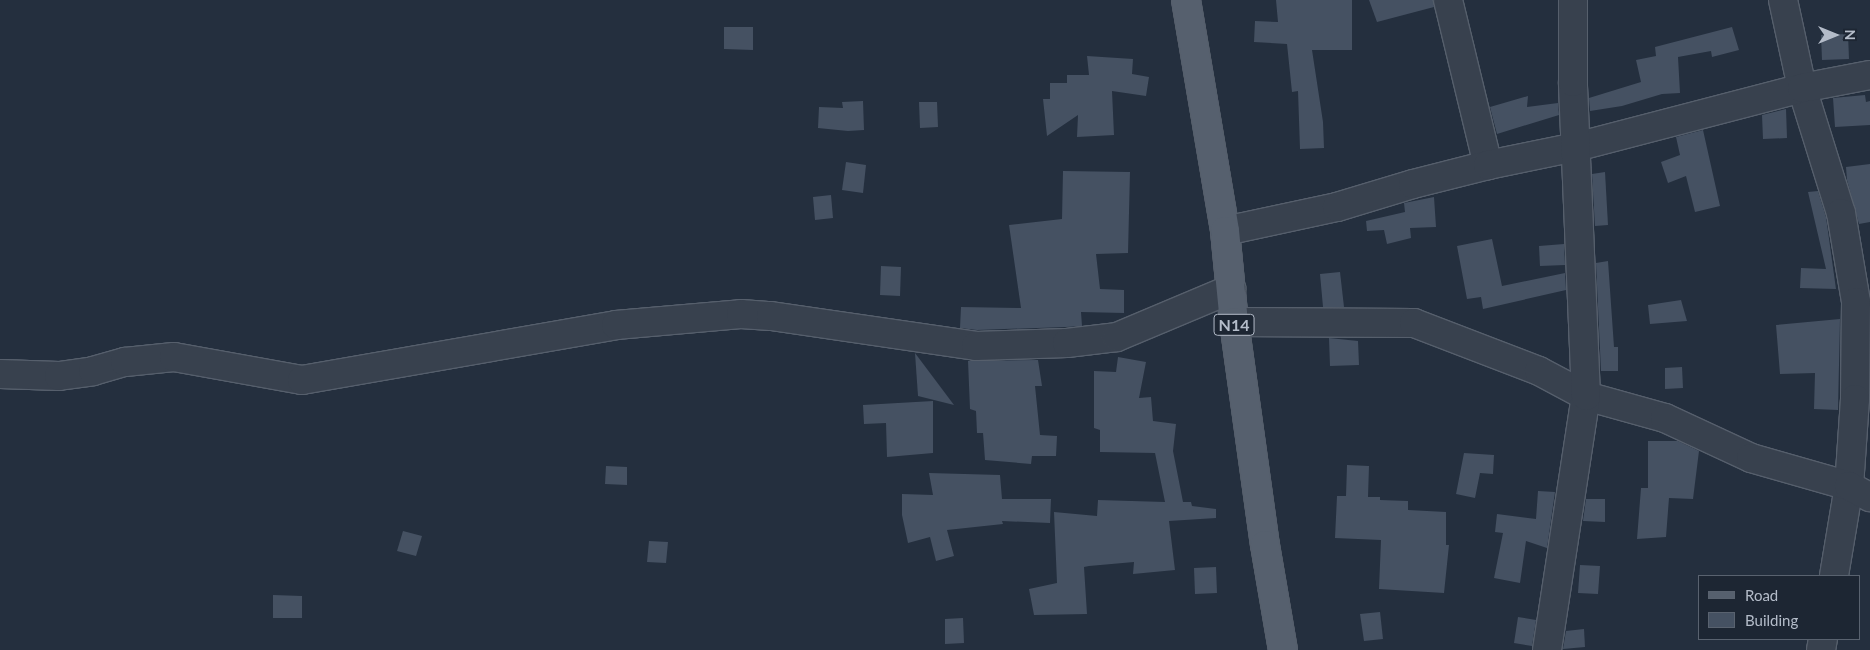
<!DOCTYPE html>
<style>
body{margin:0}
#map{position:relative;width:1870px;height:650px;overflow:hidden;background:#242f3e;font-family:Lato,sans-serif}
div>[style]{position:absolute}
.building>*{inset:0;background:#455162}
.roads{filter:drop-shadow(1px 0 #565f6c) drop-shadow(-1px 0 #565f6c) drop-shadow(0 1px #565f6c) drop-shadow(0 -1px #565f6c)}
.minor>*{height:28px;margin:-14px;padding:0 14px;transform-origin:14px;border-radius:14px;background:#38414e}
.major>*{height:28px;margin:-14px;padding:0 14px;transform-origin:14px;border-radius:14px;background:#56606e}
span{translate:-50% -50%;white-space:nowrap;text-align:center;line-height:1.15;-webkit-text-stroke:4px #1d2633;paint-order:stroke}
.shield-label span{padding:1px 4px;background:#1d2633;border:1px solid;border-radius:4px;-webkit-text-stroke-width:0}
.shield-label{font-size:16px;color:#b4bcc9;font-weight:700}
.legend{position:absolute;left:1698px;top:575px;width:162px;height:65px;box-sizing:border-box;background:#1d2633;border:1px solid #59626f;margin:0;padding:6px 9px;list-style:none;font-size:15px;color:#b4bcc9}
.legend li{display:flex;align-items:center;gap:10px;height:25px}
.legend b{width:25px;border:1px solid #59626f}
.north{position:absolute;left:1810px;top:10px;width:50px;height:50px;-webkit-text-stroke:4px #1d2633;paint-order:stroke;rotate:90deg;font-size:14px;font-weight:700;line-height:20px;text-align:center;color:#b4bcc9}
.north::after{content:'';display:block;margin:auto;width:18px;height:22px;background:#b4bcc9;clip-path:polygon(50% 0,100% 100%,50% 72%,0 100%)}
</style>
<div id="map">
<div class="building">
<i style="clip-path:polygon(1276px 0,1352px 0,1352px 50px,1312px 50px,1323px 122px,1324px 148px,1300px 149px,1298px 91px,1292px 92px,1287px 44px,1254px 42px,1255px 21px,1278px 22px)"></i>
<i style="clip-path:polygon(1369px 0,1433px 0,1434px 7px,1377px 22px)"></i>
<i style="clip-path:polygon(724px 27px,753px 27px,753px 50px,724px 49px)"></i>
<i style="clip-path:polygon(1732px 27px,1739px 50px,1712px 57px,1711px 51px,1678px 57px,1680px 93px,1662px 94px,1622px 106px,1590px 111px,1589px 98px,1641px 82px,1636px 60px,1656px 56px,1655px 47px)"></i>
<i style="clip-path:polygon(1848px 34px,1849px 59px,1822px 60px,1821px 35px)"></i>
<i style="clip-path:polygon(1087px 56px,1133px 59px,1132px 74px,1149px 77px,1146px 96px,1112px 91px,1114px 135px,1077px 137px,1078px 115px,1047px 136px,1043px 99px,1050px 99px,1050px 83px,1067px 83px,1067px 75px,1089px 75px)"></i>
<i style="clip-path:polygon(1865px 95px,1866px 102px,1870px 101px,1870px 125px,1835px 127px,1833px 98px)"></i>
<i style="clip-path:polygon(1528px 96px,1527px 107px,1558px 103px,1559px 115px,1497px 134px,1490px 107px)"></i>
<i style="clip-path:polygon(863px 101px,864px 130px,848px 131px,818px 128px,819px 107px,843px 108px,842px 102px)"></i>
<i style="clip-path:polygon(919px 102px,937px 102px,938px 127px,920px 128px)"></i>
<i style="clip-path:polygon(1786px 109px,1787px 138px,1763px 139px,1762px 115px)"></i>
<i style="clip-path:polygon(1703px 130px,1720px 206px,1695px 212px,1686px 176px,1668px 183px,1661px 162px,1680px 155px,1676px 137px)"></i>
<i style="clip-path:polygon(846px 162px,866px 165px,863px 193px,842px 190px)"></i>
<i style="clip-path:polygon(1870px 164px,1870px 222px,1859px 224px,1847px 180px,1846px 167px)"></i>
<i style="clip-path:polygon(1063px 171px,1130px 172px,1128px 253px,1096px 254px,1100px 289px,1124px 290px,1124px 313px,1081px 312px,1082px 326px,1066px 327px,977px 330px,960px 328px,961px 307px,1021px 308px,1009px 225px,1062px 219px)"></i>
<i style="clip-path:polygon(1605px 172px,1608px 225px,1595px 226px,1592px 174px)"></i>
<i style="clip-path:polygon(1818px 191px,1826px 217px,1836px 289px,1800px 288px,1801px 268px,1826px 269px,1808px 192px)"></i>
<i style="clip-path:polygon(831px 195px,833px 218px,815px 220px,813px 197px)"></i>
<i style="clip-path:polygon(1434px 197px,1436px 227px,1410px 228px,1411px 238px,1387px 244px,1384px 230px,1367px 231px,1366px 221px,1405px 212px,1404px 203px)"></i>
<i style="clip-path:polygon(1492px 239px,1502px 286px,1565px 273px,1566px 290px,1483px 309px,1481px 297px,1467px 299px,1457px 246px)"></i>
<i style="clip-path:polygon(1564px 244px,1565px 265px,1540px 266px,1539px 246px)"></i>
<i style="clip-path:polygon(1608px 261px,1614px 347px,1618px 347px,1618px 371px,1601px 371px,1596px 263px)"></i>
<i style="clip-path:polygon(881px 266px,901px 267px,900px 296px,880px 295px)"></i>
<i style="clip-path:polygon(1340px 272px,1344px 307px,1323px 307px,1320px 274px)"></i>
<i style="clip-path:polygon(1681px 300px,1687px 321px,1650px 324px,1648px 305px)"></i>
<i style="clip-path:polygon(1840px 319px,1838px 410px,1814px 409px,1815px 373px,1780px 374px,1776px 325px)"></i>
<i style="clip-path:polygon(1329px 338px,1358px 341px,1359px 365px,1330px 366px)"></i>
<i style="clip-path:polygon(915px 353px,954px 405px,918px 396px)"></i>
<i style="clip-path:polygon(1118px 357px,1146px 362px,1139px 398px,1151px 397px,1153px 421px,1176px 424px,1173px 451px,1183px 502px,1191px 502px,1192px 506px,1216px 509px,1216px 518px,1169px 521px,1175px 570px,1133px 574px,1134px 562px,1089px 566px,1084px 567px,1087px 614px,1034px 615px,1029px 589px,1057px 583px,1054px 512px,1097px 516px,1098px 500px,1165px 502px,1155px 453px,1100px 452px,1100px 430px,1094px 428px,1094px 371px,1116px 372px)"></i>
<i style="clip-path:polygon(1038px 360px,1042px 386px,1035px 386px,1040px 435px,1057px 436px,1056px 456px,1032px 456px,1031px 464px,985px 460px,983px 433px,977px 433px,976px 411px,970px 409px,968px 361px)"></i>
<i style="clip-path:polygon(1682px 367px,1683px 388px,1665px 389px,1665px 368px)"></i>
<i style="clip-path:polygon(933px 401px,933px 453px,887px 457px,886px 423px,864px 424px,863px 405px)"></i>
<i style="clip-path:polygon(1648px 441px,1678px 441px,1699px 451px,1693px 499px,1669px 498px,1666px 537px,1637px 539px,1641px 488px,1648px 488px)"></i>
<i style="clip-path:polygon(1464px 453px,1494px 455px,1493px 474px,1480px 473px,1475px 498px,1456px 494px)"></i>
<i style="clip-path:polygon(1347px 465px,1369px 466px,1368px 497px,1380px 497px,1380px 500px,1408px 501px,1408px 510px,1446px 512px,1446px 545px,1449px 545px,1444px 593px,1379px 589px,1381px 540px,1335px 538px,1337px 496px,1346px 496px)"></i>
<i style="clip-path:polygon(606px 466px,627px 467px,627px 485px,605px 484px)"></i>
<i style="clip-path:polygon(929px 473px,1000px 475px,1002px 499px,1051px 499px,1050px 523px,1002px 521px,1003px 524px,947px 530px,954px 556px,936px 561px,930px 537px,908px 543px,902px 515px,902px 494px,933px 495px)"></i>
<i style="clip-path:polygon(1538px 491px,1555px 492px,1547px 548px,1526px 541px,1520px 583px,1494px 578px,1503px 533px,1495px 532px,1497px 514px,1536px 519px)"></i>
<i style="clip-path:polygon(1586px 499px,1605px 499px,1605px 522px,1583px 521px)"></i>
<i style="clip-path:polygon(403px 531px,422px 536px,416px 556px,397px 551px)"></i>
<i style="clip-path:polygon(649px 541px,668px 542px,666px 563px,647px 562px)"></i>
<i style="clip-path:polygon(1580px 565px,1600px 566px,1598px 594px,1578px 593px)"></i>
<i style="clip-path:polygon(1216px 567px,1217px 593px,1195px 594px,1194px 568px)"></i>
<i style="clip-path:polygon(273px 595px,302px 596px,302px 618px,273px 618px)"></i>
<i style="clip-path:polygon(1380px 612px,1383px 639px,1364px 641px,1360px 614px)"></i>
<i style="clip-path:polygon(1518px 617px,1536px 620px,1532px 646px,1514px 643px)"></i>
<i style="clip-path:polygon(963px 618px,964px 643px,945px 644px,945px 619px)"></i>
<i style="clip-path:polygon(1584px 629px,1585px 647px,1563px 649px,1566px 631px)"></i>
</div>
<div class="roads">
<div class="minor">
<i style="left:1448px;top:0;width:170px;rotate:76.4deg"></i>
<i style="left:1783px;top:0;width:90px;rotate:77.8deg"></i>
<i style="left:1802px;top:88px;width:131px;rotate:72.7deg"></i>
<i style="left:1841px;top:213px;width:90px;rotate:80.4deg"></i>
<i style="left:1856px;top:302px;width:97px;rotate:90.6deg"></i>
<i style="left:1855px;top:399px;width:87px;rotate:93.9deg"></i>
<i style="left:1849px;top:486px;width:91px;rotate:99.5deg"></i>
<i style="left:1225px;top:231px;width:115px;rotate:-12.1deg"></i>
<i style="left:1337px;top:207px;width:79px;rotate:-16.8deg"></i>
<i style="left:1413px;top:184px;width:77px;rotate:-14.2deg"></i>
<i style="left:1488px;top:165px;width:90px;rotate:-11.6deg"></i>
<i style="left:1576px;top:147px;width:234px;rotate:-14.6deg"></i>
<i style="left:1802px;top:88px;width:69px;rotate:-10.8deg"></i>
<i style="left:1234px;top:322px;width:180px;rotate:0.3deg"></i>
<i style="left:1414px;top:323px;width:134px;rotate:21deg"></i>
<i style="left:1539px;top:371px;width:53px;rotate:28deg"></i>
<i style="left:1586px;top:396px;width:82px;rotate:15.6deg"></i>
<i style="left:1665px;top:418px;width:95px;rotate:24.9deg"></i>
<i style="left:1751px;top:458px;width:102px;rotate:15.9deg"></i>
<i style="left:1849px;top:486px;width:24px;rotate:28deg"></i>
<i style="left:0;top:374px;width:59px;rotate:1.9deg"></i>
<i style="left:59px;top:376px;width:34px;rotate:-8deg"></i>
<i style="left:93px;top:371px;width:33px;rotate:-16deg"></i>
<i style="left:125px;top:362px;width:49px;rotate:-5.8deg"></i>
<i style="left:174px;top:357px;width:130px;rotate:10.2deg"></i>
<i style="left:302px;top:380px;width:319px;rotate:-9.9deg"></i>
<i style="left:616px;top:325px;width:125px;rotate:-5deg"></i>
<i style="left:741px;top:314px;width:30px;rotate:4deg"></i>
<i style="left:771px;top:316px;width:207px;rotate:8.3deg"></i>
<i style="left:976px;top:346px;width:91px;rotate:-1.9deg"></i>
<i style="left:1067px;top:343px;width:50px;rotate:-6.8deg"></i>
<i style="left:1117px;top:337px;width:124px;rotate:-22.8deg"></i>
<i style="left:1547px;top:650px;width:257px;rotate:-81.3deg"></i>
<i style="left:1586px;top:396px;width:314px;rotate:-92.4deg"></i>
<i style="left:1573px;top:82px;width:82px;rotate:-90deg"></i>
<i style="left:1821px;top:650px;width:11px;rotate:-80deg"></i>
</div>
<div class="major">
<i style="left:1186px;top:0;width:234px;rotate:80.4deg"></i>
<i style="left:1225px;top:231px;width:91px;rotate:84.4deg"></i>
<i style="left:1234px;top:322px;width:225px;rotate:82.1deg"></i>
<i style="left:1265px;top:545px;width:107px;rotate:80.3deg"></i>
</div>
</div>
<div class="shield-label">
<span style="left:1234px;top:325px">N14</span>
</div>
<ul class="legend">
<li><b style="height:6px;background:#56606e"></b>Road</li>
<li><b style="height:14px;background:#455162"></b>Building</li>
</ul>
<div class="north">N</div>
</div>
